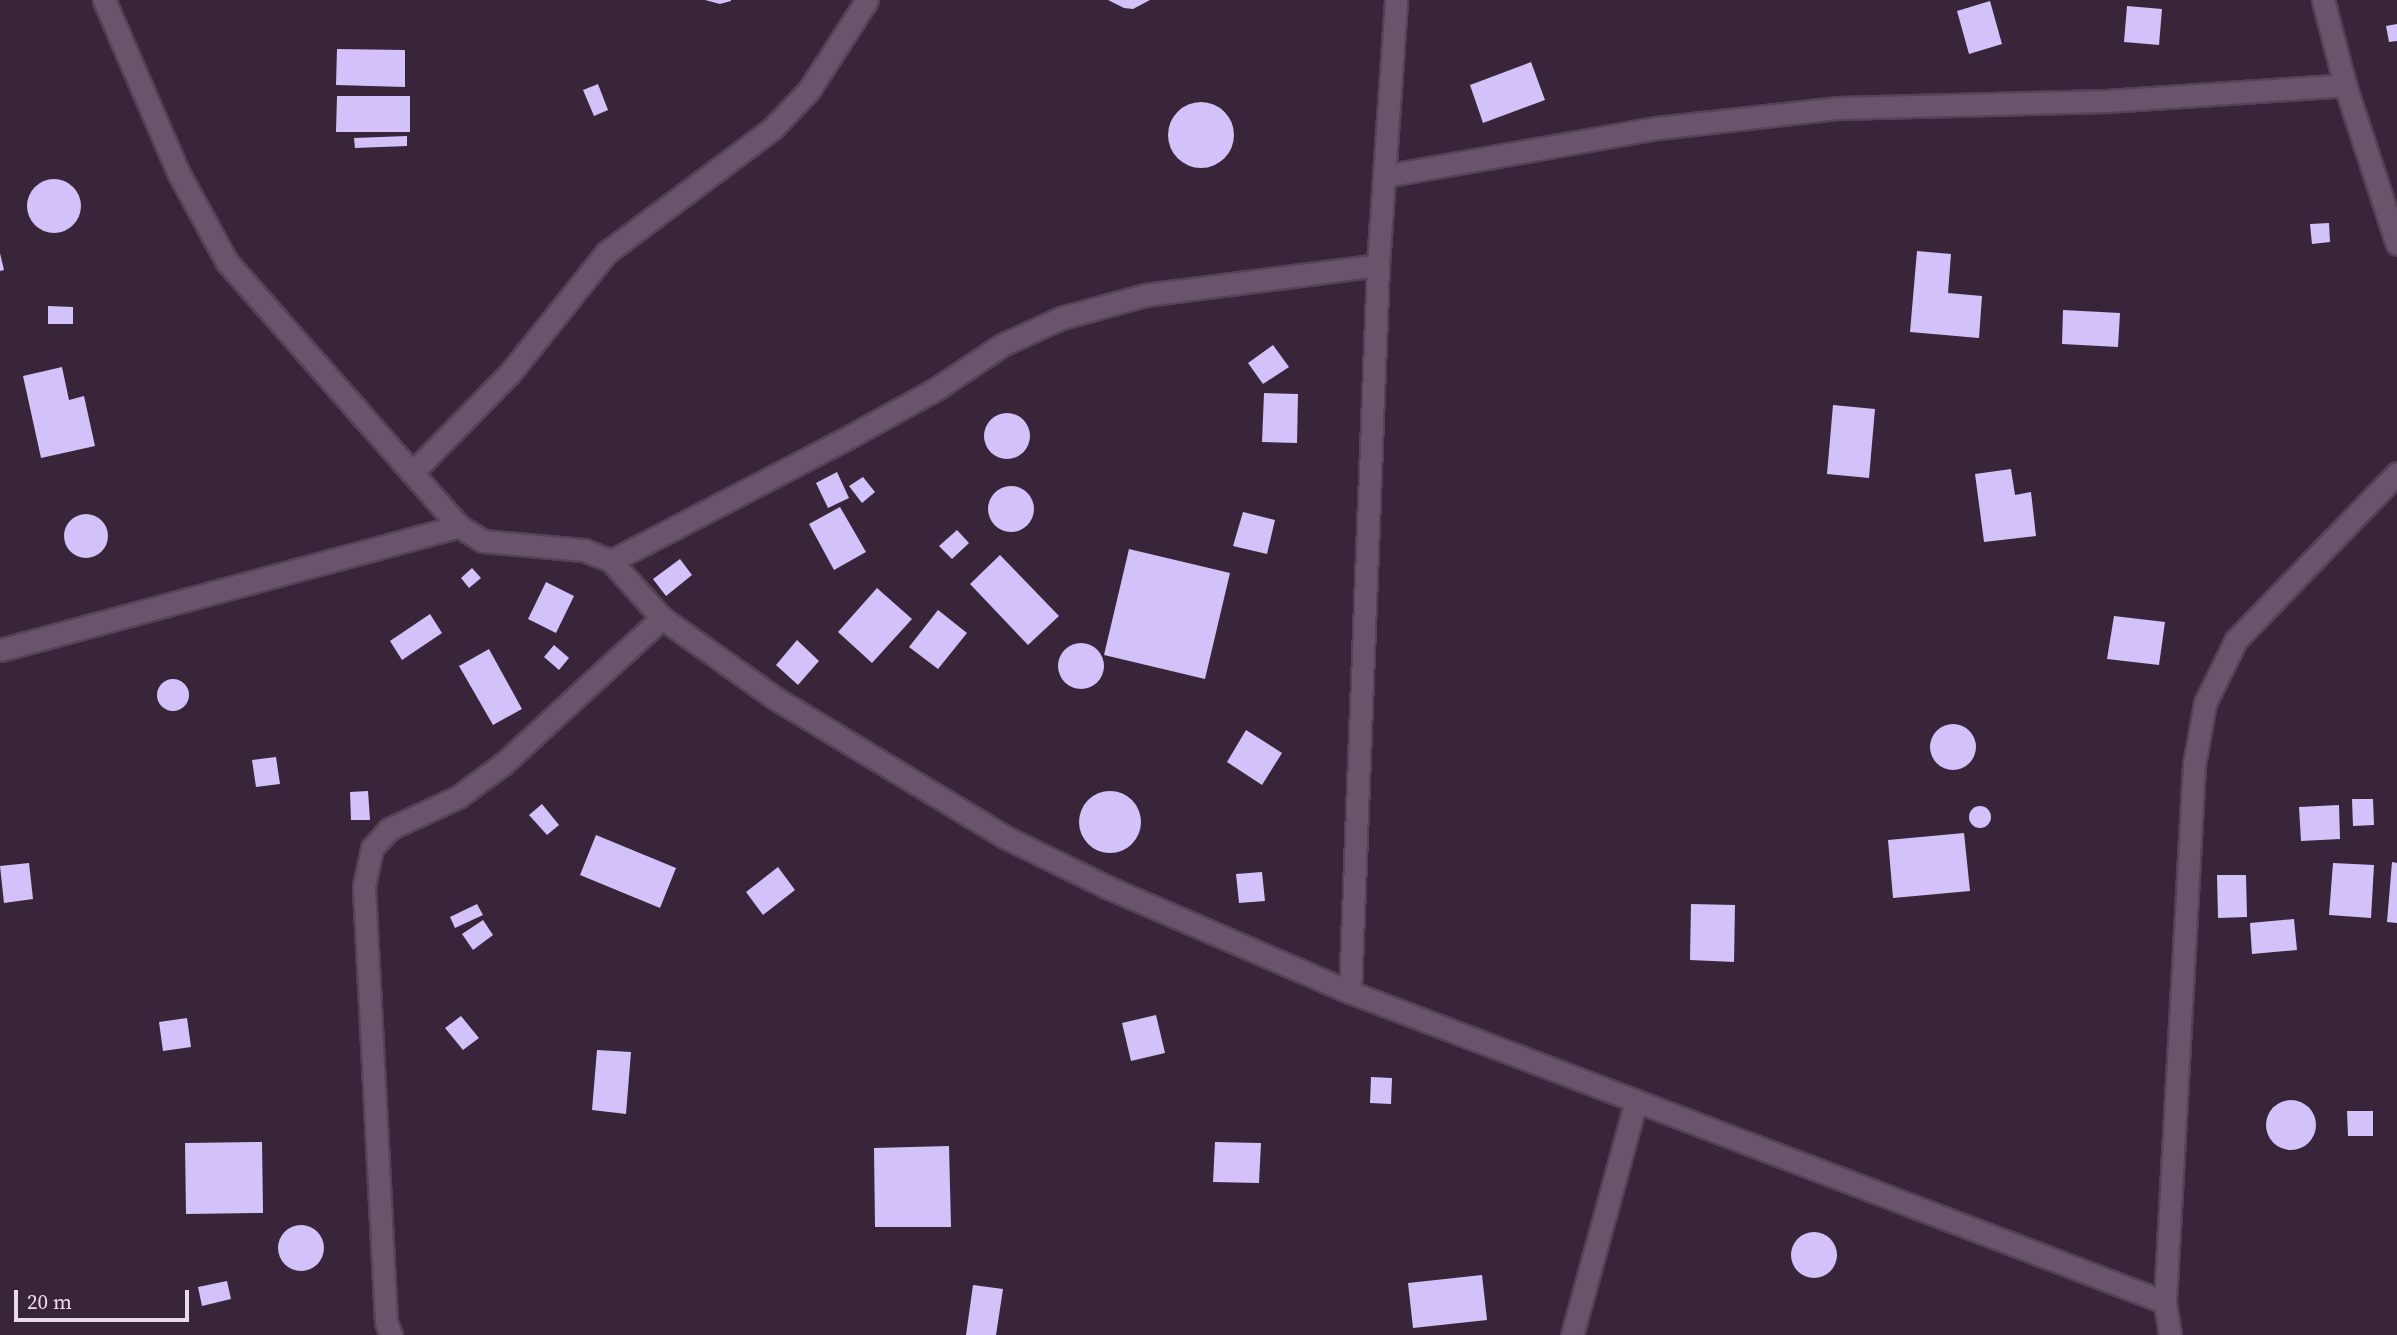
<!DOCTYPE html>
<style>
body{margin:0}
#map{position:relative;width:2397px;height:1335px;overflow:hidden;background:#382539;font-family:"Source Serif 4",serif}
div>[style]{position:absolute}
.building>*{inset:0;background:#d3c1fa}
.round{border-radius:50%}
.roads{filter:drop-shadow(2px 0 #544355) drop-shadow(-2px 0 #544355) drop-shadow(0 2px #544355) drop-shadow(0 -2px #544355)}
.minor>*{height:21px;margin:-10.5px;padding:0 10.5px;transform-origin:10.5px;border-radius:10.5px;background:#6a546b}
span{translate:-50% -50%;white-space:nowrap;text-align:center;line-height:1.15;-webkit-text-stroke:7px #382539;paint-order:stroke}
.scale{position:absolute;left:14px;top:1290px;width:175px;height:32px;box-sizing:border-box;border:4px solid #e9dcea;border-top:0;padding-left:9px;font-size:21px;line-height:24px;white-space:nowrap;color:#e9dcea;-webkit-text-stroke:5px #382539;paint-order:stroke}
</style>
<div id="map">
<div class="building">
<i style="clip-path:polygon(705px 0,731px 0,731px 1px,720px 4px)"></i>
<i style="clip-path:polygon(1108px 0,1150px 0,1133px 9px,1124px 8px)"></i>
<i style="clip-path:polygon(1990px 1px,2002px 44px,1969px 54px,1957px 11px)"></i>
<i style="clip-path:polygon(2127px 6px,2162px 9px,2159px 45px,2124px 42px)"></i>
<i style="clip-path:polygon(2397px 24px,2397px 41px,2389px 42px,2386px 26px)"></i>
<i style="clip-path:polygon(337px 49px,405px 50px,405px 87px,336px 85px)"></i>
<i style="clip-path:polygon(1531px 62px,1545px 100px,1483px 123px,1470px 85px)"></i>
<i style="clip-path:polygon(598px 84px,608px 110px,594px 116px,583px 90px)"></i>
<i style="clip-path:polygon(337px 96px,410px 96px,410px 132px,336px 132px)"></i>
<i class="round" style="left:1168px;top:102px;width:66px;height:66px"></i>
<i style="clip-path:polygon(407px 136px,407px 146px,355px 148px,354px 138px)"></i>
<i class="round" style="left:27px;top:179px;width:54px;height:54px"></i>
<i style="clip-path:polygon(2329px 223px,2330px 242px,2312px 244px,2310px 224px)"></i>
<i style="clip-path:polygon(1917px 251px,1951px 254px,1948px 293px,1982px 296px,1979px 338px,1910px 332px)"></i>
<i style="clip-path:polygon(0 253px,4px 270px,0 271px)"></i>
<i style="clip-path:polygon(48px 306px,73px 307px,73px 324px,48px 324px)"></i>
<i style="clip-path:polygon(2063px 310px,2120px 313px,2118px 347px,2062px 344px)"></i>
<i style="clip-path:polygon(1273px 345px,1289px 367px,1263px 384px,1248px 363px)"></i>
<i style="clip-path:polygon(62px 367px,69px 400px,84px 396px,95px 446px,41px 458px,23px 376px)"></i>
<i style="clip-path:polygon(1264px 393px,1298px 394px,1297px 443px,1262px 442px)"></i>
<i style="clip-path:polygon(1833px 405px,1875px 409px,1869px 478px,1827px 474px)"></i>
<i class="round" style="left:984px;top:413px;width:46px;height:46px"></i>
<i style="clip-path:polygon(2011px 469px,2015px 495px,2031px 492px,2036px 536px,1984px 542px,1975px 474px)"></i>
<i style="clip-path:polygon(837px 472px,849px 498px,828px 508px,816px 483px)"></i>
<i style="clip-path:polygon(863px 477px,875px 492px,862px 503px,849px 486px)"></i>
<i class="round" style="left:988px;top:486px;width:46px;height:46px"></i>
<i style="clip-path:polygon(840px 507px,866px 552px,834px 570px,809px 524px)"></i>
<i style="clip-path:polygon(1243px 512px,1275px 520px,1267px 554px,1233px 546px)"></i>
<i class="round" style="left:64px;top:514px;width:44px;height:44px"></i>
<i style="clip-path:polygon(957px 530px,969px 543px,952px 559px,939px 546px)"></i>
<i style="clip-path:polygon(1129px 549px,1230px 573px,1205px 679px,1104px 655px)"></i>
<i style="clip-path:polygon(1000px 555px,1059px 616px,1028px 645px,970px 584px)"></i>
<i style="clip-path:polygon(680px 559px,692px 575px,666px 596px,653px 579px)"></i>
<i style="clip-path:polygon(472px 568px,481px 578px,469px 588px,461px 578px)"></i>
<i style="clip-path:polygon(546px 582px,574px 596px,556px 633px,528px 619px)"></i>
<i style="clip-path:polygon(877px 588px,912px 619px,872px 663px,838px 632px)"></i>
<i style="clip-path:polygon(938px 610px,967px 633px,938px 669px,909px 647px)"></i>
<i style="clip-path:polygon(430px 614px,442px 633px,402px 660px,390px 641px)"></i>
<i style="clip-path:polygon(2114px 616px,2165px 622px,2159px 665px,2107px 659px)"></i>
<i style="clip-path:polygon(797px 640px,819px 661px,798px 685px,776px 665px)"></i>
<i class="round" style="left:1058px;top:643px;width:46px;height:46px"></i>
<i style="clip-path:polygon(554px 645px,569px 658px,559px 670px,544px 657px)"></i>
<i style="clip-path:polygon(489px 649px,522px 709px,493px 725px,459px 666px)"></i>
<i class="round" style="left:157px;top:679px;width:32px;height:32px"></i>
<i class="round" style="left:1930px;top:724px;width:46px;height:46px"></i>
<i style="clip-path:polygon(1246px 730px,1282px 753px,1262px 785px,1227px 762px)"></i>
<i style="clip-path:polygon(276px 757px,280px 784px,256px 787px,252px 760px)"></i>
<i class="round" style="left:1079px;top:791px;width:62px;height:62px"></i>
<i style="clip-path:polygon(368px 791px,370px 820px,351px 820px,350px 792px)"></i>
<i style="clip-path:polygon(2352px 799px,2373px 799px,2374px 825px,2353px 826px)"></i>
<i style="clip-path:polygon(542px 804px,559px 825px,547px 835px,529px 815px)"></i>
<i style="clip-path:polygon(2339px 805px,2340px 839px,2301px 841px,2299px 807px)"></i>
<i class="round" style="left:1969px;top:806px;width:22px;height:22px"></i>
<i style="clip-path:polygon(1964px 833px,1970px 891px,1893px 898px,1888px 840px)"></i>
<i style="clip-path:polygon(596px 835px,676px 868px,660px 908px,580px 875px)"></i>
<i style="clip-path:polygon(2392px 862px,2397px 863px,2397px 923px,2387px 922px)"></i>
<i style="clip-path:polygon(29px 863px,33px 899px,4px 903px,0 866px)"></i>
<i style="clip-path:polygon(2333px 863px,2374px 865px,2371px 918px,2329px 915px)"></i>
<i style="clip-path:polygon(778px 867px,795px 890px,763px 915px,746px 892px)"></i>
<i style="clip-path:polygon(1262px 872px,1265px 901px,1239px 903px,1236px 874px)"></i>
<i style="clip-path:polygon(2217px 875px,2246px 875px,2247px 917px,2218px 918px)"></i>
<i style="clip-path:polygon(477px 904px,483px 915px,455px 928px,450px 917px)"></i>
<i style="clip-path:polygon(1691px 904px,1735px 905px,1734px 962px,1690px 960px)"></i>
<i style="clip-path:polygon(2294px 919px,2297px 950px,2252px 954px,2250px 923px)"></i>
<i style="clip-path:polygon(483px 920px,493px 935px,473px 950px,462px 934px)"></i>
<i style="clip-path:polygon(1156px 1015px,1165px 1053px,1131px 1061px,1122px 1023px)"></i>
<i style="clip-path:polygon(461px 1016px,479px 1038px,463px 1050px,445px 1028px)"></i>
<i style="clip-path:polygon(187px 1018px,191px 1047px,163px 1051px,159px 1022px)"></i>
<i style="clip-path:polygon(597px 1050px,631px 1052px,626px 1114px,592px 1110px)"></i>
<i style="clip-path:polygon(1371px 1077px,1392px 1078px,1391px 1104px,1370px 1103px)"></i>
<i class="round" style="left:2266px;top:1100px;width:50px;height:50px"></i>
<i style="clip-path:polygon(2347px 1111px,2373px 1111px,2373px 1136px,2348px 1136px)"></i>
<i style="clip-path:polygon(262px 1142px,263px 1213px,186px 1214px,185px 1143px)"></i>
<i style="clip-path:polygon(1215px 1142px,1261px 1143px,1259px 1183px,1213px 1182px)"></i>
<i style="clip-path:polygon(949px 1146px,951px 1227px,875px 1227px,874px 1148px)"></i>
<i class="round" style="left:278px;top:1225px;width:46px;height:46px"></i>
<i class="round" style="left:1791px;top:1232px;width:46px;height:46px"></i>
<i style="clip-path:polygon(1482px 1275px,1487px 1320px,1413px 1328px,1408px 1283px)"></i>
<i style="clip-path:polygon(227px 1281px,231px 1299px,202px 1306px,198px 1287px)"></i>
<i style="clip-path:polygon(973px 1285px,1003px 1289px,996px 1335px,966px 1335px)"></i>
</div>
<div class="roads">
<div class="minor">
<i style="left:104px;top:0;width:189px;rotate:66.7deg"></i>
<i style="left:179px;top:174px;width:100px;rotate:61.4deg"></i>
<i style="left:227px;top:262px;width:351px;rotate:48.7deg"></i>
<i style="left:459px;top:526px;width:28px;rotate:32deg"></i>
<i style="left:483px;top:541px;width:101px;rotate:5.1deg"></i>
<i style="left:584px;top:550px;width:29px;rotate:22deg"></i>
<i style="left:611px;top:561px;width:76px;rotate:48.2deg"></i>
<i style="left:662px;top:618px;width:142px;rotate:35.3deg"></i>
<i style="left:778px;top:700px;width:265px;rotate:31.1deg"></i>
<i style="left:1005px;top:837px;width:114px;rotate:26.1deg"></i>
<i style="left:1107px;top:887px;width:265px;rotate:23.4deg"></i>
<i style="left:1350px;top:992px;width:872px;rotate:20.83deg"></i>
<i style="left:2323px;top:0;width:88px;rotate:75.5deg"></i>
<i style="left:2345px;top:85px;width:167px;rotate:71.9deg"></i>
<i style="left:1384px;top:176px;width:277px;rotate:-10deg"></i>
<i style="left:1657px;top:128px;width:183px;rotate:-6.3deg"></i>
<i style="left:1839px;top:108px;width:267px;rotate:-1.5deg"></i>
<i style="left:2106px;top:101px;width:240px;rotate:-3.8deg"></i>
<i style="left:412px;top:473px;width:140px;rotate:-45.6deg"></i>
<i style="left:510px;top:373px;width:154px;rotate:-51.3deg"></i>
<i style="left:606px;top:253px;width:209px;rotate:-36.8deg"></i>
<i style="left:773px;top:128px;width:52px;rotate:-46.5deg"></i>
<i style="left:809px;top:90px;width:107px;rotate:-57.2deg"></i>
<i style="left:611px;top:561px;width:258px;rotate:-27.5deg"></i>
<i style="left:840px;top:442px;width:110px;rotate:-28.9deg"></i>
<i style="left:936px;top:389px;width:79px;rotate:-33.7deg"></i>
<i style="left:1002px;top:345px;width:65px;rotate:-24.6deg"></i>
<i style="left:1061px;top:318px;width:87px;rotate:-15.3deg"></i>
<i style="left:1145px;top:295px;width:235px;rotate:-7.3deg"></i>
<i style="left:0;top:650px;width:475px;rotate:-15.1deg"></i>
<i style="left:1350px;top:992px;width:728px;rotate:-87.79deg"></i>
<i style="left:1378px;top:265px;width:266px;rotate:-86.1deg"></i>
<i style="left:391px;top:1335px;width:14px;rotate:-111deg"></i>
<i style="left:386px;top:1322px;width:437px;rotate:-92.9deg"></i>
<i style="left:364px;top:886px;width:39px;rotate:-78deg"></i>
<i style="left:372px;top:848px;width:25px;rotate:-48deg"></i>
<i style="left:389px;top:829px;width:76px;rotate:-24.9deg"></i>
<i style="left:458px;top:797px;width:56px;rotate:-36.3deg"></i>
<i style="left:503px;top:764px;width:216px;rotate:-42.6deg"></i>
<i style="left:1572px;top:1335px;width:243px;rotate:-74.7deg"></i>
<i style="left:2170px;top:1335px;width:33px;rotate:-99deg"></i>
<i style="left:2165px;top:1302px;width:538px;rotate:-86.91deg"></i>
<i style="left:2194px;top:765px;width:63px;rotate:-79.9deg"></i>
<i style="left:2205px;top:703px;width:70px;rotate:-63.8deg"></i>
<i style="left:2236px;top:640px;width:232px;rotate:-46deg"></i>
</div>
</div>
<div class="scale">20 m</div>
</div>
